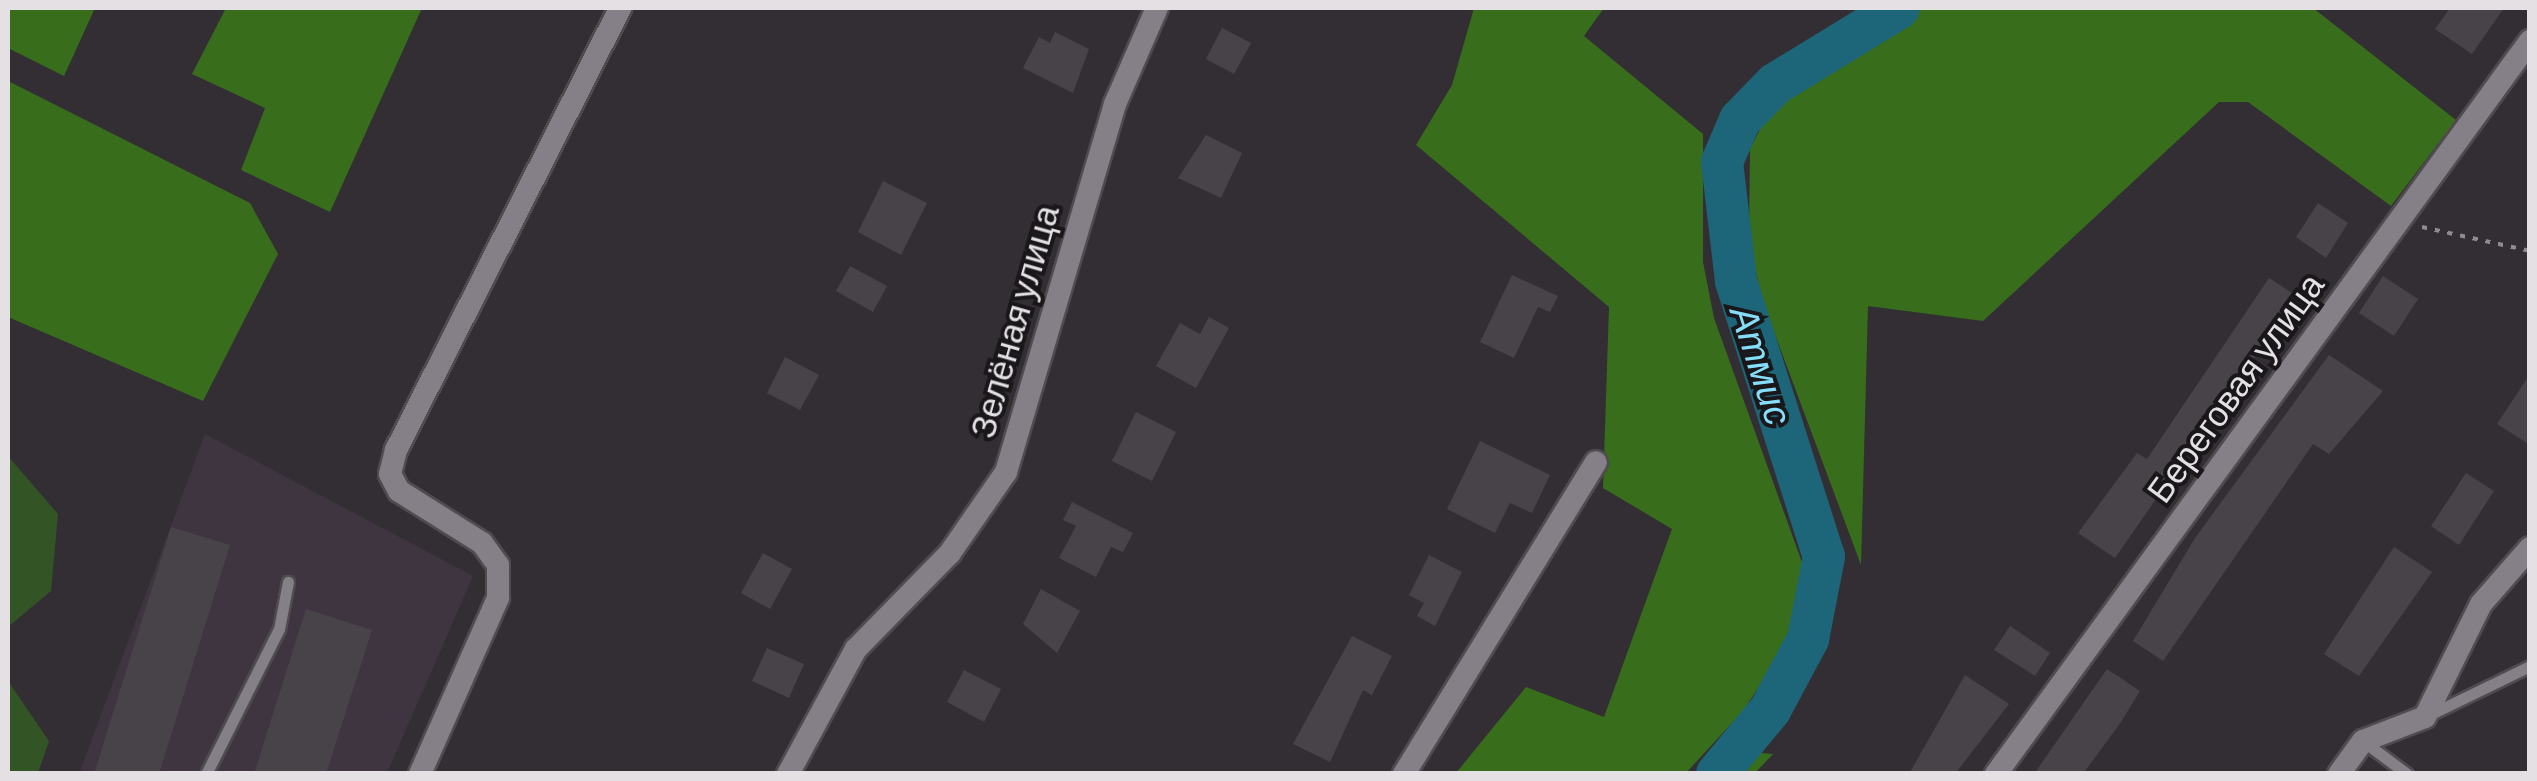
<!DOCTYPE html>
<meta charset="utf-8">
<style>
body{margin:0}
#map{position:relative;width:2537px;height:781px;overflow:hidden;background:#332e34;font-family:Barlow,sans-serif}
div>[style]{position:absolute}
.built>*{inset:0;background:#3f3541}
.green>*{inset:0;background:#335425}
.forest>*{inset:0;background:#386d1c}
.river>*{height:42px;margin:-21px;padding:0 21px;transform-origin:21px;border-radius:21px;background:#1d6679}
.building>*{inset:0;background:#484349}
.path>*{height:4px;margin-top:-2px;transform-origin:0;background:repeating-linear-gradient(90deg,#908b90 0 5px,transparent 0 13px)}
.roads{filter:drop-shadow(2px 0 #4f4b4f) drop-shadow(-2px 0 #4f4b4f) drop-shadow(0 2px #4f4b4f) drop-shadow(0 -2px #4f4b4f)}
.lane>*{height:11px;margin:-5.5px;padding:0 5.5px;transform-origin:5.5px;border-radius:5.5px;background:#857f87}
.street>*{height:22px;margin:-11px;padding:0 11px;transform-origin:11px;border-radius:11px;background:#857f87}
span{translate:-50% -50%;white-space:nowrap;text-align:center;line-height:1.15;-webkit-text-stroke:8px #191719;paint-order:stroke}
.street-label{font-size:35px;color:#e4e0e4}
.water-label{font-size:38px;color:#85def9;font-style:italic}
.frame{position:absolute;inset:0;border:10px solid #e4e0e4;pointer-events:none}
</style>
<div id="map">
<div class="built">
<i style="clip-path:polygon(205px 434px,473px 576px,387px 773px,79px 774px)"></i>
</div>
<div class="green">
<i style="clip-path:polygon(8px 456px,58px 514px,51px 591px,8px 627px)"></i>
<i style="clip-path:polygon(8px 681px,49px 741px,38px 773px,8px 773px)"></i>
</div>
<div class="forest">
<i style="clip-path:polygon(8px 8px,95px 8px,64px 76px,8px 48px)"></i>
<i style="clip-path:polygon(226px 8px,422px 8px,330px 212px,241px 170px,265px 108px,192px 74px)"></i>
<i style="clip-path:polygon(1474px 8px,1604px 8px,1584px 36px,1703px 134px,1703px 262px,1714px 318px,1808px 579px,1795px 632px,1743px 711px,1686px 773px,1456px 773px,1526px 687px,1604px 717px,1672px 529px,1603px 488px,1609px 307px,1416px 145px,1452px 85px)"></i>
<i style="clip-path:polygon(1923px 8px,2313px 8px,2456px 120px,2391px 206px,2248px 102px,2219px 102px,1983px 321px,1868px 306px,1861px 565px,1762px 300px,1749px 240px,1750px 149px,1777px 96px)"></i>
<i style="clip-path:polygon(8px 81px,250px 203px,278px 254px,203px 401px,8px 317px)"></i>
<i style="clip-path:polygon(1750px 752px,1773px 754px,1755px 773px,1731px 773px)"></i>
</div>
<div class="river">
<i style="left:1717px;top:774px;width:83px;rotate:-50.4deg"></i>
<i style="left:1770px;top:710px;width:81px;rotate:-61.8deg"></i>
<i style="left:1808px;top:639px;width:84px;rotate:-79deg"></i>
<i style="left:1824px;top:557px;width:290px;rotate:-107.7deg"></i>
<i style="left:1736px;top:281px;width:120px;rotate:-96.7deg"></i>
<i style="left:1722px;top:162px;width:46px;rotate:-66.8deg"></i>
<i style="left:1740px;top:120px;width:50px;rotate:-45.8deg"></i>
<i style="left:1775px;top:84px;width:145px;rotate:-31.5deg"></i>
</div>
<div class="building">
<i style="clip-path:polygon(2450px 8px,2504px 8px,2472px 54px,2435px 29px)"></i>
<i style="clip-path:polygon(1222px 28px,1251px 43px,1234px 74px,1206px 59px)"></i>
<i style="clip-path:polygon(1055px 32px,1089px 49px,1073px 93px,1023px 68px,1039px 37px,1050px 43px)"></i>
<i style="clip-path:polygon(1206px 135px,1242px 153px,1221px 198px,1178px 178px)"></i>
<i style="clip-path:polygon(883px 181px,927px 203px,901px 255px,858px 232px)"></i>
<i style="clip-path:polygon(2318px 203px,2348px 223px,2326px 258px,2296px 237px)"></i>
<i style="clip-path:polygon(850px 266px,887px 286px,873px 312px,836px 291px)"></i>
<i style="clip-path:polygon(1512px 275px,1558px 296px,1550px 312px,1538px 307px,1514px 358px,1480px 342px)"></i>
<i style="clip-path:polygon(2383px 276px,2418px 299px,2394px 336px,2359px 313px)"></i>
<i style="clip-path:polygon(2269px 278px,2297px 296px,2115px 558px,2078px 533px,2137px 453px,2147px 459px)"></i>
<i style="clip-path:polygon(1209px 317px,1229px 328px,1196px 388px,1156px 366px,1180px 323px,1200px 334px)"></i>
<i style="clip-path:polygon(2329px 355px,2383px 391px,2329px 454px,2313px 444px,2163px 661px,2133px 641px,2195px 538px)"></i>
<i style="clip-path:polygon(785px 357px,819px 375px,800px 410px,767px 393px)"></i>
<i style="clip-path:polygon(2530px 374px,2530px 445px,2497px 424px)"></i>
<i style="clip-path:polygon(1136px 412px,1176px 432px,1152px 481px,1112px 461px)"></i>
<i style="clip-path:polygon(1480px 441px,1550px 475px,1532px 513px,1510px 503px,1495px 533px,1447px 509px)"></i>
<i style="clip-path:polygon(2466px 473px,2494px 491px,2459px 545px,2431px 526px)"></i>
<i style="clip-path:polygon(1072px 502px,1133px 533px,1123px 552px,1111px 547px,1096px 577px,1059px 558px,1076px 526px,1063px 520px)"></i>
<i style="clip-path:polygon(171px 527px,230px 545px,159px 774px,94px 774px)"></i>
<i style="clip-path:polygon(2394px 547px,2432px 572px,2359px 676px,2324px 654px)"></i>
<i style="clip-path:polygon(763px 553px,792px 569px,770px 609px,741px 593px)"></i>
<i style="clip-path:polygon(1429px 555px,1462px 572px,1435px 626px,1417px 616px,1424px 603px,1409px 595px)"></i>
<i style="clip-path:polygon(1041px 589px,1080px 611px,1057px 653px,1023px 624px)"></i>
<i style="clip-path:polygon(306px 609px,372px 630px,326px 774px,254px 774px)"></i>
<i style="clip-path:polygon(2010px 626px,2050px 653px,2035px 676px,1994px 650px)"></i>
<i style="clip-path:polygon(1352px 636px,1392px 656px,1372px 695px,1363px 690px,1330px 762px,1293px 744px)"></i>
<i style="clip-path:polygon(767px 648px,804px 664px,789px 698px,752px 681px)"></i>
<i style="clip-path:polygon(2107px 669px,2140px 691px,2121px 722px,2083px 774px,2034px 774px)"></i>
<i style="clip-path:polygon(964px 670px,1001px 689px,984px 722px,947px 702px)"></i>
<i style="clip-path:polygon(1965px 675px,2009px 704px,1955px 774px,1909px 774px)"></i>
</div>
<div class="path">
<i style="left:2422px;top:227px;width:111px;rotate:12.5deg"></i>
</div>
<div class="roads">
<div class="lane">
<i style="left:2429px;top:715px;width:112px;rotate:-25.9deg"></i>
<i style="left:2363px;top:741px;width:55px;rotate:36.9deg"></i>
<i style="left:206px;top:774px;width:162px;rotate:-63.3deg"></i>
<i style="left:279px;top:629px;width:48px;rotate:-79.2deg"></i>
</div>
<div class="street">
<i style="left:420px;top:774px;width:193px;rotate:-66.1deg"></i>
<i style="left:498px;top:598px;width:33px;rotate:-90deg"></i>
<i style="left:498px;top:565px;width:27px;rotate:-126deg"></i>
<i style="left:482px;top:543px;width:98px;rotate:-147.9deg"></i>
<i style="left:399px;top:491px;width:19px;rotate:-118deg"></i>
<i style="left:390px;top:474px;width:25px;rotate:-76deg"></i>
<i style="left:396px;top:450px;width:496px;rotate:-63.1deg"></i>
<i style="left:788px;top:774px;width:142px;rotate:-61.5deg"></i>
<i style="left:856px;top:649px;width:134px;rotate:-45.6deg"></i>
<i style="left:950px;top:553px;width:98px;rotate:-55.3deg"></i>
<i style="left:1006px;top:472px;width:384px;rotate:-73.5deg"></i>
<i style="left:1115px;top:104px;width:105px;rotate:-66.4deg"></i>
<i style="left:1404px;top:774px;width:366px;rotate:-58.4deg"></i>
<i style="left:1996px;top:774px;width:907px;rotate:-53.93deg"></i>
<i style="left:2339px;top:774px;width:41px;rotate:-54deg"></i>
<i style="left:2363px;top:741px;width:66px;rotate:-21.2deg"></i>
<i style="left:2425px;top:717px;width:126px;rotate:-63.6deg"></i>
<i style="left:2481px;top:604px;width:74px;rotate:-48.8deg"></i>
</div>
</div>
<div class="street-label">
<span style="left:1013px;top:321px;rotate:-74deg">Зелёная улица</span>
<span style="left:2234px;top:387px;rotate:-54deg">Береговая улица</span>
</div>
<div class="water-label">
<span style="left:1762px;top:365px;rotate:72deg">Атмис</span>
</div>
<div class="frame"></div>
</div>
